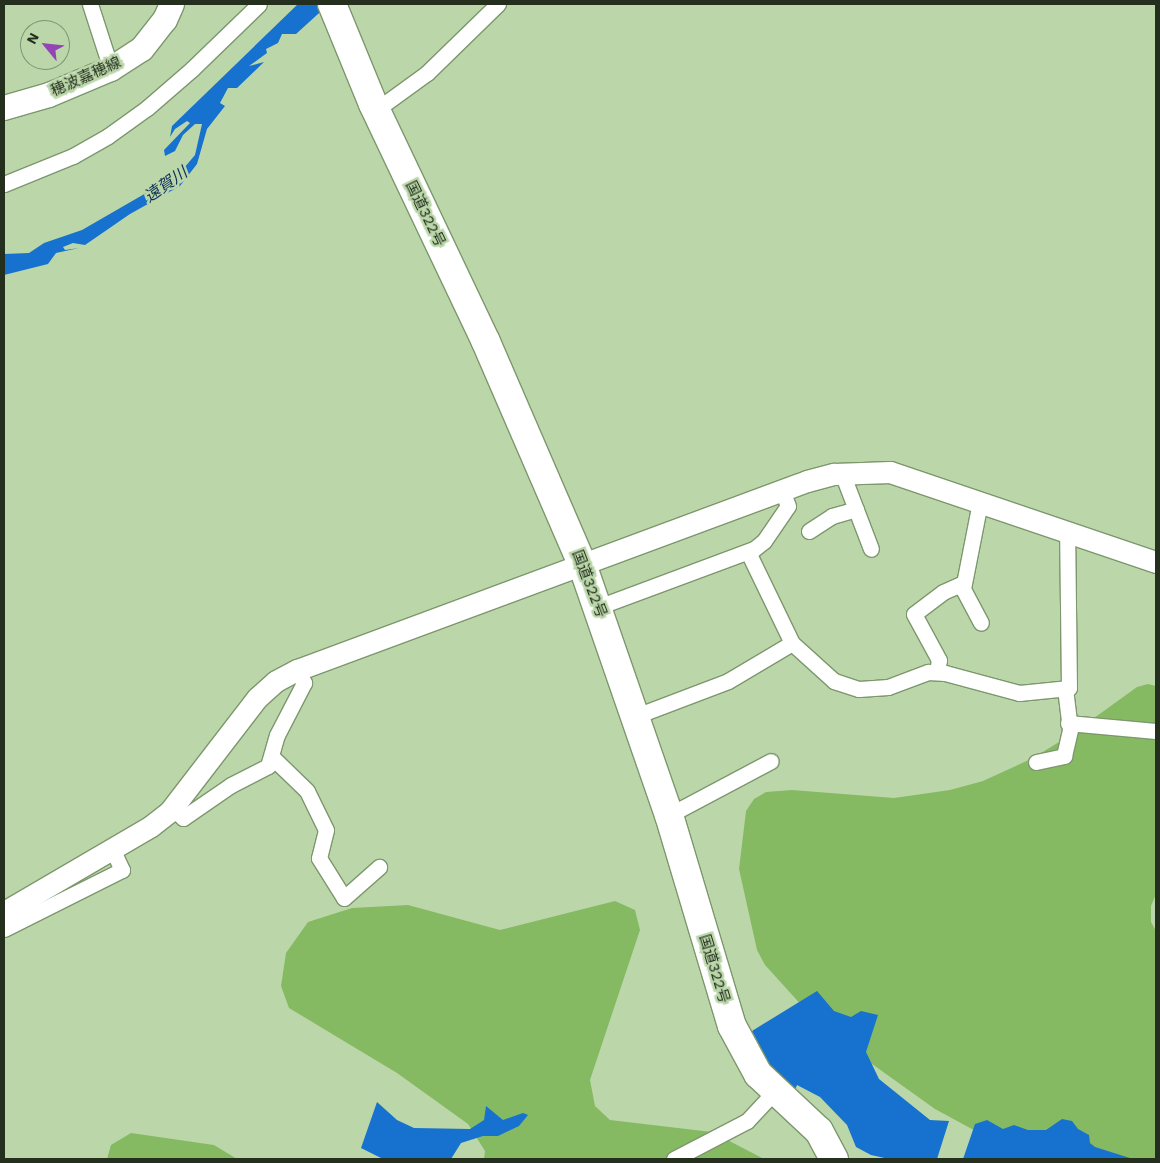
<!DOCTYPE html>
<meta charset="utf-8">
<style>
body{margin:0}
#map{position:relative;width:1160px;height:1163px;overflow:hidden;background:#bbd7aa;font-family:"Work Sans","Noto Sans JP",sans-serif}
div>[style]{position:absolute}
.green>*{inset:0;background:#85ba62}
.water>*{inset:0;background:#1771ce}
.roads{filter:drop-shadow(1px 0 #7d976d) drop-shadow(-1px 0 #7d976d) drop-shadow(0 1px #7d976d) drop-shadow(0 -1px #7d976d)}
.street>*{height:15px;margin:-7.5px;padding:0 7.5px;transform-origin:7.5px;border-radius:7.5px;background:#fff}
.secondary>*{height:21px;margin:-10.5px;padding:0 10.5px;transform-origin:10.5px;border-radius:10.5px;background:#fff}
.primary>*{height:24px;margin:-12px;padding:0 12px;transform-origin:12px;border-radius:12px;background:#fff}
.highway>*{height:28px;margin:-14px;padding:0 14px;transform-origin:14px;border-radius:14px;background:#fff}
span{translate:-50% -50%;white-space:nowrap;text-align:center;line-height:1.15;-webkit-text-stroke:5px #bbd7aa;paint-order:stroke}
.street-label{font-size:15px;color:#242f1e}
.water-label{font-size:16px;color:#0e2e54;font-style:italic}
.frame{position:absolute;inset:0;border:5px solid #242f1e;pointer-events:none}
.north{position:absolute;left:20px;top:20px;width:50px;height:50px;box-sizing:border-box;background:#bbd7aa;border:1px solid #7f9472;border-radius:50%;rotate:298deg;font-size:14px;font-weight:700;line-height:20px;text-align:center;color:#242f1e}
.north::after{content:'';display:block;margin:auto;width:18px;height:22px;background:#9345b5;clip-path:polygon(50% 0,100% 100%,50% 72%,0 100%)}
</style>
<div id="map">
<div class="green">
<i style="clip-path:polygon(1148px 684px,1156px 686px,1156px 894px,1151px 906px,1151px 922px,1156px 931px,1156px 1159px,1027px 1159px,935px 1109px,865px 1059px,804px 1008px,765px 965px,757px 950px,739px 869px,746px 811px,754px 799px,766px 792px,792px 790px,894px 798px,950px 790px,983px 781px,1033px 758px,1072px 734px,1137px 687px)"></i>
<i style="clip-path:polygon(615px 901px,635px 910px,640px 930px,590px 1080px,595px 1106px,610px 1120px,712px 1132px,764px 1159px,484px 1159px,485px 1151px,468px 1124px,397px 1073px,289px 1008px,281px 986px,286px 953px,308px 922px,352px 908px,408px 905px,500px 930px)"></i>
<i style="clip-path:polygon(131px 1133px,214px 1145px,237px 1159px,107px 1159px,111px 1145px)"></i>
</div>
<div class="water">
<i style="clip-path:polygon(298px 4px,329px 4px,296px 34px,282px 34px,278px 43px,266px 49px,267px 53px,249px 66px,264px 62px,237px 88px,228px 88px,220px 103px,225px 106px,207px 129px,197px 164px,180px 186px,130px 214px,85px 245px,73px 243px,63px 247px,65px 250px,79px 248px,56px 253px,48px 264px,4px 275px,4px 254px,29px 253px,44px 243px,82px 230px,179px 174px,195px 155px,202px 124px,195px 124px,183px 135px,175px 151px,165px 156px,164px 150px,190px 123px,187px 121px,175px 129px,170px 137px,172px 126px)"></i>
<i style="clip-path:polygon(817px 991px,834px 1011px,851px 1017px,861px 1011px,878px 1015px,866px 1052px,879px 1079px,930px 1120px,949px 1121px,937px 1159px,889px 1159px,871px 1155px,856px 1147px,847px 1125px,820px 1097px,797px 1085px,795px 1090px,771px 1067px,752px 1031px)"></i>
<i style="clip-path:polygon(377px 1102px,397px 1120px,414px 1128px,470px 1129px,484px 1120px,486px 1106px,503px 1120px,523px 1113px,528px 1115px,519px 1126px,498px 1136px,483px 1136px,461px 1143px,451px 1159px,383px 1159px,361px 1148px)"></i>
<i style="clip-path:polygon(1062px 1119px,1072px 1121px,1078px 1129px,1089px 1135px,1090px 1143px,1095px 1147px,1133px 1159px,963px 1159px,975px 1124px,987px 1120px,1003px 1129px,1014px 1125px,1028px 1130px,1046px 1130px)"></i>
</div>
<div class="roads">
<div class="street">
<i style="left:90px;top:4px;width:68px;rotate:72.1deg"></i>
<i style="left:376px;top:110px;width:63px;rotate:-36deg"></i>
<i style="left:427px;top:73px;width:99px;rotate:-44.2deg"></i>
<i style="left:4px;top:184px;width:74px;rotate:-22.1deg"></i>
<i style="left:73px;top:156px;width:40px;rotate:-29.7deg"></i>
<i style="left:108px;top:136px;width:48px;rotate:-35.7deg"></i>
<i style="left:147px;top:108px;width:60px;rotate:-40.9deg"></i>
<i style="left:192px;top:69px;width:93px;rotate:-44.1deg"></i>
<i style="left:842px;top:473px;width:81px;rotate:69.1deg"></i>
<i style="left:980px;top:502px;width:89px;rotate:101.1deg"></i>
<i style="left:963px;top:589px;width:38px;rotate:62deg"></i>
<i style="left:809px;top:531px;width:27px;rotate:-33deg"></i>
<i style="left:832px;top:516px;width:25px;rotate:-16deg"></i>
<i style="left:748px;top:552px;width:101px;rotate:64.2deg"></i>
<i style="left:598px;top:607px;width:166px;rotate:-20.4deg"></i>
<i style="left:754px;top:549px;width:13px;rotate:-39deg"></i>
<i style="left:764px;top:541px;width:42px;rotate:-55.6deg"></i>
<i style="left:788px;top:506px;width:17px;rotate:-111deg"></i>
<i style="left:937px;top:672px;width:12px;rotate:-81deg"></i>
<i style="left:939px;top:660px;width:52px;rotate:-118.5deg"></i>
<i style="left:914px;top:614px;width:36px;rotate:-37deg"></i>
<i style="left:943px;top:592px;width:22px;rotate:-24deg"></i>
<i style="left:636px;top:716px;width:98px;rotate:-20.8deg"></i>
<i style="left:728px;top:681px;width:74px;rotate:-30.7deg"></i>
<i style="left:792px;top:643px;width:57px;rotate:42.1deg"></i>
<i style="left:834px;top:681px;width:26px;rotate:18deg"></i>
<i style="left:859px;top:689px;width:29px;rotate:-4deg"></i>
<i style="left:888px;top:687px;width:43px;rotate:-20.6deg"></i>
<i style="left:928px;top:672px;width:17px;rotate:3deg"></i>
<i style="left:945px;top:673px;width:77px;rotate:15.1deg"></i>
<i style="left:1019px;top:693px;width:50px;rotate:-5.7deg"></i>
<i style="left:1069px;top:688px;width:156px;rotate:-90.7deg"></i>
<i style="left:1068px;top:723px;width:88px;rotate:5.2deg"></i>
<i style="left:273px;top:758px;width:47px;rotate:44.1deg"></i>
<i style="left:307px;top:791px;width:43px;rotate:64deg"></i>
<i style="left:326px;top:830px;width:29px;rotate:104deg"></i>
<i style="left:319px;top:858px;width:47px;rotate:58deg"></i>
<i style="left:344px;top:898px;width:47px;rotate:-41.5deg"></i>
<i style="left:1036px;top:762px;width:29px;rotate:-12deg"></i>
<i style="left:1064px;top:756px;width:28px;rotate:-77deg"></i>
<i style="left:1070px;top:729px;width:41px;rotate:-97deg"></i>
<i style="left:172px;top:808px;width:15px;rotate:42deg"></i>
<i style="left:183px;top:818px;width:58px;rotate:-34.5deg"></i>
<i style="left:231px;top:785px;width:42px;rotate:-27.2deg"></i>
<i style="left:268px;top:766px;width:32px;rotate:-74deg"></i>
<i style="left:277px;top:735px;width:59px;rotate:-62.6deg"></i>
<i style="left:304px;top:683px;width:15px;rotate:-118deg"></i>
<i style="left:669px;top:815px;width:115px;rotate:-27.9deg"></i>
<i style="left:4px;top:929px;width:132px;rotate:-26.6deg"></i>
<i style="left:122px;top:870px;width:23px;rotate:-115deg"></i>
<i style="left:674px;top:1159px;width:82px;rotate:-27.5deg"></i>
<i style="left:747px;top:1121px;width:41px;rotate:-47deg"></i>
</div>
<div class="secondary">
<i style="left:4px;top:912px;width:170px;rotate:-30.3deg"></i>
<i style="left:151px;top:826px;width:24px;rotate:-38deg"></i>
<i style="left:170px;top:811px;width:143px;rotate:-52.4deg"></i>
<i style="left:257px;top:698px;width:25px;rotate:-42deg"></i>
<i style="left:276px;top:681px;width:24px;rotate:-28deg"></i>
<i style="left:297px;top:670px;width:544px;rotate:-20.33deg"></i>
<i style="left:807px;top:481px;width:28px;rotate:-15deg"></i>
<i style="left:834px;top:474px;width:56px;rotate:-2deg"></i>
<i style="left:890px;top:472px;width:281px;rotate:18.7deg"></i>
</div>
<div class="primary">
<i style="left:4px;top:108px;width:47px;rotate:-16.1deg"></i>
<i style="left:49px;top:95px;width:67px;rotate:-22.8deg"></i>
<i style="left:111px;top:69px;width:37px;rotate:-33deg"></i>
<i style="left:142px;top:49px;width:37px;rotate:-52deg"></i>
<i style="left:165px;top:20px;width:17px;rotate:-66deg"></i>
</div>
<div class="highway">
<i style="left:332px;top:4px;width:108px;rotate:67.7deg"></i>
<i style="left:373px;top:104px;width:263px;rotate:64.6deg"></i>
<i style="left:486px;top:342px;width:242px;rotate:66.6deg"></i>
<i style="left:582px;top:564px;width:266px;rotate:70.9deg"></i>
<i style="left:669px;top:815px;width:220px;rotate:73.4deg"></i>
<i style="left:732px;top:1026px;width:55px;rotate:61.6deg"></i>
<i style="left:758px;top:1074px;width:83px;rotate:43.1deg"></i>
<i style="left:819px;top:1131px;width:32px;rotate:62deg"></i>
</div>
</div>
<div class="street-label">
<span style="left:86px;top:77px;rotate:-24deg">穂波嘉穂線</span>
<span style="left:425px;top:214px;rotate:64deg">国道322号</span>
<span style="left:589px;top:584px;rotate:69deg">国道322号</span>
<span style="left:714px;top:969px;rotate:73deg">国道322号</span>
</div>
<div class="water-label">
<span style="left:166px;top:185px;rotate:-35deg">遠賀川</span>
</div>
<div class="frame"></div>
<div class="north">N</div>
</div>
